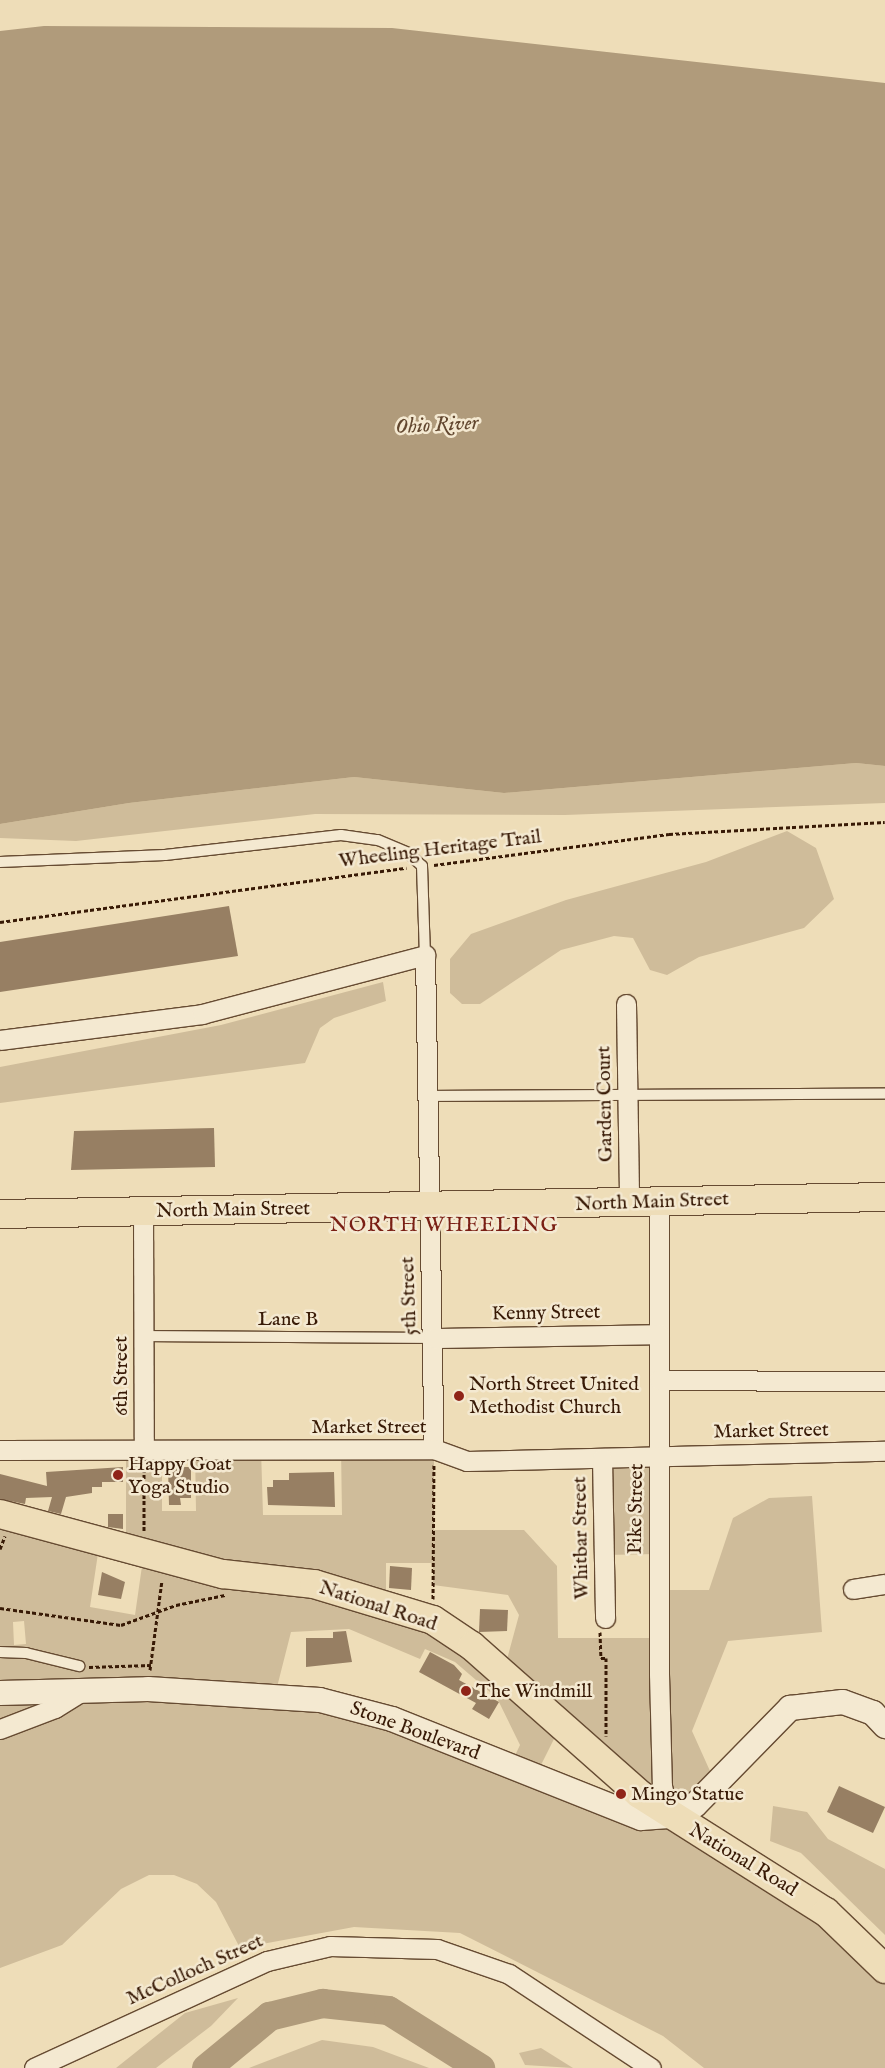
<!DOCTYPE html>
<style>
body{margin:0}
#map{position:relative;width:885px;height:2068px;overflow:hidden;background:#eeddb8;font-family:"IM FELL English",serif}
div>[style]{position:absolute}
.green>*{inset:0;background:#cfbc9a}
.water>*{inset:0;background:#b09b7b}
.river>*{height:29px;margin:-14.5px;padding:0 14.5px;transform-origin:14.5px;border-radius:14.5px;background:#b09b7b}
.building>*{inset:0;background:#977f63}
.path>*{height:3px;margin-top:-1.5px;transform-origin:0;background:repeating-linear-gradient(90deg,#381a06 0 4px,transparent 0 6.5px)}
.roads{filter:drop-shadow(1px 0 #664b32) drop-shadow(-1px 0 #664b32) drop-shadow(0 1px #664b32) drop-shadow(0 -1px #664b32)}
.service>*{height:10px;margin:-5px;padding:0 5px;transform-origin:5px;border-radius:5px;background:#f4e9d1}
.minor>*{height:19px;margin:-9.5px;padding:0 9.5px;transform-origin:9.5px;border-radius:9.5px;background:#f4e9d1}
.tertiary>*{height:24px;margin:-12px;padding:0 12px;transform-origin:12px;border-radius:12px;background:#f4e9d1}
.primary>*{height:28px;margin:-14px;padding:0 14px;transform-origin:14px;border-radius:14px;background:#eeddb8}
.dots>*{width:14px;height:14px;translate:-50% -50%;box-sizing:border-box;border:2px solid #f4e9d1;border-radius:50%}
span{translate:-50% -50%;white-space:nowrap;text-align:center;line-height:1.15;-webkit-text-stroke:5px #f4e9d1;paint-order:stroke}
.street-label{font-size:20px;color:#381a06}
.poi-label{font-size:20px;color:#381a06}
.left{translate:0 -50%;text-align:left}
.water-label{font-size:21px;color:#62472f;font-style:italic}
.neighbourhood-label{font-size:21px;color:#7a1f14;letter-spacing:1px}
</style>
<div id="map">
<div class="green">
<i style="clip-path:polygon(856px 763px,885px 766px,885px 803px,565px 815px,315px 814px,76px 841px,0 838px,0 824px,129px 803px,354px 777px,504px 793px)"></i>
<i style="clip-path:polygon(787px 831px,816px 848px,834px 899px,804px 928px,699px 957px,667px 975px,650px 970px,633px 938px,614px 936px,561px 950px,480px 1004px,462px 1004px,450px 993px,450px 959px,471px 934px,566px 900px,706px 862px)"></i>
<i style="clip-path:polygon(383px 982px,386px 1001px,334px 1018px,320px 1028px,305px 1063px,0 1103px,0 1067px,221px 1025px)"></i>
<i style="clip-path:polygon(evenodd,126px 1449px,162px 1449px,162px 1511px,196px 1511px,195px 1449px,261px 1449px,263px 1515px,342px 1515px,341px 1449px,434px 1449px,434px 1530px,524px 1530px,557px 1566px,558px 1638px,658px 1638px,658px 1590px,709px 1590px,733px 1518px,769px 1498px,812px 1496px,822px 1632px,728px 1641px,692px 1731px,710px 1771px,680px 1800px,669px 1793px,669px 1816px,885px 1969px,885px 2068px,704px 2068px,663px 2036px,460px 1933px,354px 1927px,240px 1948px,216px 1902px,197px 1884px,174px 1875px,149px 1875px,121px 1889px,62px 1945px,0 1968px,0 1514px,100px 1540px,90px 1607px,135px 1615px,144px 1552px,126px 1547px,126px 1449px,386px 1563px,433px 1563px,433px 1585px,508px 1595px,519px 1615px,503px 1674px,386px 1604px,386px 1563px,126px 1449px,24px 1621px,26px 1644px,14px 1645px,13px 1622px,24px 1621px,126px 1449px,349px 1629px,420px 1659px,425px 1649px,455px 1662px,497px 1698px,520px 1745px,510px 1766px,275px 1695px,291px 1632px,349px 1629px,126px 1449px,560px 1727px,641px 1818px,535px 1777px,560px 1727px)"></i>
<i style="clip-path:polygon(660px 1456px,658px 1554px,604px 1555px,602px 1458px)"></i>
<i style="clip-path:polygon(773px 1806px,807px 1812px,828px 1839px,885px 1869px,885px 1935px,801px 1853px,770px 1841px)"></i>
<i style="clip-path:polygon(238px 1998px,211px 2026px,156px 2068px,116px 2068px,185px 2013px)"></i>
<i style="clip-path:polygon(322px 2040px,373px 2047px,429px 2068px,249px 2068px)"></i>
<i style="clip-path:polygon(541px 2048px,573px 2068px,525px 2065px,519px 2053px)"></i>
</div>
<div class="water">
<i style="clip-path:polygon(44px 26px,392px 28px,885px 83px,885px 766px,856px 763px,504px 793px,354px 777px,129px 803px,0 824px,0 31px)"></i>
</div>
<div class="river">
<i style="left:206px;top:2068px;width:82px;rotate:-39.5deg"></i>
<i style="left:269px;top:2016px;width:55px;rotate:-13.8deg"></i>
<i style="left:322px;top:2003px;width:66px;rotate:6.1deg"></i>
<i style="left:388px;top:2010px;width:109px;rotate:32.2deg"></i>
</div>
<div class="building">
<i style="clip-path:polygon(229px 906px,238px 956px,0 992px,0 942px)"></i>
<i style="clip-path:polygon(214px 1128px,215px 1167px,71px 1170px,74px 1131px)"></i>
<i style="clip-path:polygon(123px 1467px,123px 1482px,102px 1482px,102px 1487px,92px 1487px,92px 1493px,66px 1497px,61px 1514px,48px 1511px,52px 1497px,26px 1498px,25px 1504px,0 1499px,0 1474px,47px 1486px,46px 1472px)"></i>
<i style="clip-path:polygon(168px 1467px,191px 1467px,191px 1498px,180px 1498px,181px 1505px,169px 1505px)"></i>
<i style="clip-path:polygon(334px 1472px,335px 1507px,268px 1505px,267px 1487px,273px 1487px,273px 1480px,289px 1480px,289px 1473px)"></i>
<i style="clip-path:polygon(108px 1514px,123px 1514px,123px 1529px,108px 1527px)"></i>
<i style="clip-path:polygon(390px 1566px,412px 1568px,411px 1590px,389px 1588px)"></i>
<i style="clip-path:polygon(102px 1572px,125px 1582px,121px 1599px,98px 1595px)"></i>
<i style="clip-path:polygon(480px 1609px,508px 1610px,507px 1631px,479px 1632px)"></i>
<i style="clip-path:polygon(346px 1631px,352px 1662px,306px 1667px,306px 1638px,333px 1638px,333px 1632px)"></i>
<i style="clip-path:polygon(430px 1652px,454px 1665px,462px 1674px,459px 1680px,499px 1702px,489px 1719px,472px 1709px,476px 1703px,419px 1672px)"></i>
<i style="clip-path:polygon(839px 1786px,885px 1807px,873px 1833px,827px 1812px)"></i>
</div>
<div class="path">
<i style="left:434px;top:865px;width:237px;rotate:-7.5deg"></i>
<i style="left:669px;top:834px;width:216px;rotate:-3.2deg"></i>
<i style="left:0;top:922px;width:410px;rotate:-7.6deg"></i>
<i style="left:144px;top:1531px;width:66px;rotate:-90deg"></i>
<i style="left:0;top:1549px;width:14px;rotate:-69deg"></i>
<i style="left:433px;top:1599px;width:134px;rotate:-89.6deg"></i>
<i style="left:0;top:1608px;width:122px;rotate:8deg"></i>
<i style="left:121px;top:1625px;width:59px;rotate:-20deg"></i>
<i style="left:176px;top:1605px;width:50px;rotate:-11.5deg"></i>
<i style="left:600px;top:1632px;width:26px;rotate:88deg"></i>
<i style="left:601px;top:1658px;width:5px"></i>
<i style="left:606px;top:1658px;width:78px;rotate:90deg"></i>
<i style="left:89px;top:1667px;width:62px;rotate:-1.8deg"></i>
<i style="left:150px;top:1670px;width:91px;rotate:-82.4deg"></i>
</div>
<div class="roads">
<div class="service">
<i style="left:0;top:862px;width:165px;rotate:-2.4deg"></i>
<i style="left:165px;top:855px;width:177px;rotate:-6.5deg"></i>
<i style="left:341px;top:835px;width:37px;rotate:8deg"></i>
<i style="left:378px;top:840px;width:33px;rotate:23deg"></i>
<i style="left:408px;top:853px;width:19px;rotate:43deg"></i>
<i style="left:422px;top:866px;width:89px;rotate:88.1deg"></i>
<i style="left:427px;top:1096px;width:458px;rotate:-0.3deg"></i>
<i style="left:144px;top:1336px;width:289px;rotate:0.4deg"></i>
<i style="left:0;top:1652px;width:26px;rotate:2deg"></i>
<i style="left:26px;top:1653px;width:55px;rotate:13.8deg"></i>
</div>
<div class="minor">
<i style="left:626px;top:1004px;width:199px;rotate:89.1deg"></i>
<i style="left:0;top:1040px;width:204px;rotate:-7.3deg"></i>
<i style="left:202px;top:1014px;width:231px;rotate:-14.8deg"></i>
<i style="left:425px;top:955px;width:494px;rotate:89deg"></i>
<i style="left:659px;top:1202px;width:472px;rotate:90deg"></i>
<i style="left:659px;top:1674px;width:112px;rotate:88.5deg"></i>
<i style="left:662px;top:1786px;width:31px;rotate:77deg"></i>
<i style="left:143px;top:1212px;width:237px;rotate:89.8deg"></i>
<i style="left:433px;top:1338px;width:226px;rotate:-1deg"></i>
<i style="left:659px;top:1380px;width:226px;rotate:0.3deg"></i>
<i style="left:0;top:1450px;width:434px;rotate:-0.1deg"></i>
<i style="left:434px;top:1449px;width:35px;rotate:20deg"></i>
<i style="left:467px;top:1461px;width:418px;rotate:-1.4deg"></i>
<i style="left:602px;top:1458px;width:160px;rotate:88.9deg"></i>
<i style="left:853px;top:1589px;width:32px;rotate:-9deg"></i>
<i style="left:0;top:1729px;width:59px;rotate:-20.9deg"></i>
<i style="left:55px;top:1708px;width:36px;rotate:-32deg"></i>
<i style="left:34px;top:2068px;width:256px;rotate:-24.7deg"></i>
<i style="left:267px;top:1961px;width:65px;rotate:-13.4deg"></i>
<i style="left:330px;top:1946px;width:107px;rotate:1.6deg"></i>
<i style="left:437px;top:1949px;width:76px;rotate:19.1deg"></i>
<i style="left:509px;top:1974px;width:170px;rotate:33.5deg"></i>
</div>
<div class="tertiary">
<i style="left:0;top:1693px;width:148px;rotate:-1.5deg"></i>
<i style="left:148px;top:1689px;width:172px;rotate:3.7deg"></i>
<i style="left:320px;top:1700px;width:74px;rotate:14.8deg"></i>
<i style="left:392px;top:1719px;width:268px;rotate:21.7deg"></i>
<i style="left:641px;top:1818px;width:28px;rotate:-4deg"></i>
<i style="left:669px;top:1816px;width:28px;rotate:-23deg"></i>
<i style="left:695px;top:1805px;width:136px;rotate:-45.6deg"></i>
<i style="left:790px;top:1708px;width:53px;rotate:-6.5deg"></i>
<i style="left:843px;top:1702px;width:32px;rotate:20deg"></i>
<i style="left:873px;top:1713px;width:18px;rotate:47deg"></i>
</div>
<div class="primary">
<i style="left:0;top:1214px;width:885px;rotate:-1.1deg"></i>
<i style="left:0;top:1514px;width:231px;rotate:15.1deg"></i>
<i style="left:223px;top:1574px;width:92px;rotate:6.3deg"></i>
<i style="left:314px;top:1584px;width:124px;rotate:16.8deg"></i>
<i style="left:433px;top:1620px;width:47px;rotate:33.7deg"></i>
<i style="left:472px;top:1646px;width:223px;rotate:41.5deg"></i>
<i style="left:639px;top:1794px;width:221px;rotate:32.3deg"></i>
<i style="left:826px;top:1912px;width:82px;rotate:44deg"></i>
</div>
</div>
<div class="dots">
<i style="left:459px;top:1396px;background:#8f2418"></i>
<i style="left:118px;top:1475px;background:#8f2418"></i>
<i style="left:466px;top:1691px;background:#8f2418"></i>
<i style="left:621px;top:1794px;background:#8f2418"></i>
</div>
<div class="street-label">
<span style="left:440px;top:849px;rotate:-7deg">Wheeling Heritage Trail</span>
<span style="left:605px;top:1104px;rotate:-91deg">Garden Court</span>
<span style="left:652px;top:1202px;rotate:-2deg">North Main Street</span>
<span style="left:233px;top:1210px;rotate:-1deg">North Main Street</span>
<span style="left:409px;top:1296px;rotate:-92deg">5th Street</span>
<span style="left:546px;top:1313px;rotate:-1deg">Kenny Street</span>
<span style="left:288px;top:1319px">Lane B</span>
<span style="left:121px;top:1376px;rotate:-90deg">6th Street</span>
<span style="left:369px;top:1427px">Market Street</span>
<span style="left:771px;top:1431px;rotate:-1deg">Market Street</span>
<span style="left:636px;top:1509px;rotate:-89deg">Pike Street</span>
<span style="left:581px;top:1538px;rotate:-91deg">Whitbar Street</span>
<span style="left:378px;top:1606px;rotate:18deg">National Road</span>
<span style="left:415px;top:1731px;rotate:20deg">Stone Boulevard</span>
<span style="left:743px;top:1860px;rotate:31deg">National Road</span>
<span style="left:195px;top:1970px;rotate:-24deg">McColloch Street</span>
</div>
<div class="poi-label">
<span class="left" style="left:469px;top:1396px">North Street United<br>Methodist Church</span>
<span class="left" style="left:128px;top:1476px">Happy Goat<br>Yoga Studio</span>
<span class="left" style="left:476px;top:1691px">The Windmill</span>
<span class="left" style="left:631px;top:1794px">Mingo Statue</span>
</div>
<div class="water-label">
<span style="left:437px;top:426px;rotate:-3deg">Ohio River</span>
</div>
<div class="neighbourhood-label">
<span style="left:444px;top:1226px">NORTH WHEELING</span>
</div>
</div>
